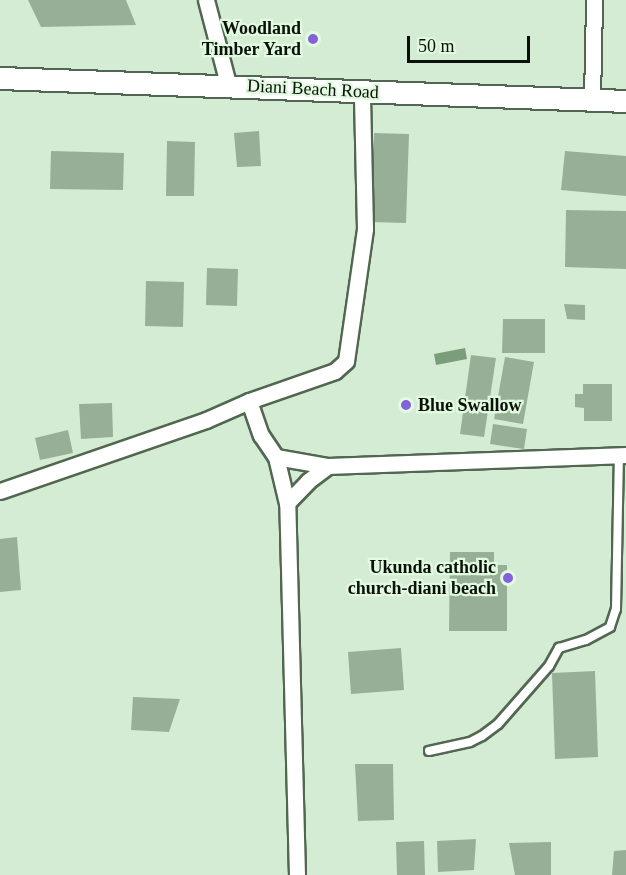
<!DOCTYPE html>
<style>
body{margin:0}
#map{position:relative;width:626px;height:875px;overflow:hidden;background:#d4ecd3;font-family:Georgia,serif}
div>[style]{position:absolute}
.water>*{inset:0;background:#7b9e7a}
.building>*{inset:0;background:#98af97}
.roads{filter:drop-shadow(2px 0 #526751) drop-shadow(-2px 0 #526751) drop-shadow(0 2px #526751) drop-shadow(0 -2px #526751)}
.service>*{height:8px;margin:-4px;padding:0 4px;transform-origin:4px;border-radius:4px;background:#fff}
.minor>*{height:15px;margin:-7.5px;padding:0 7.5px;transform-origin:7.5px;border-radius:7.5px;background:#fff}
.secondary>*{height:21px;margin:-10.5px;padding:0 10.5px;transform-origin:10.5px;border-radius:10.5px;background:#fff}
.dots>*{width:16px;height:16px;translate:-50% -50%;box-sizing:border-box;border:3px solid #e1fae0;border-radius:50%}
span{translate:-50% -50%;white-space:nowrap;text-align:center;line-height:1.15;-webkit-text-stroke:4.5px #e1fae0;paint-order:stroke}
.poi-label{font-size:18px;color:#091109;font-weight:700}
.right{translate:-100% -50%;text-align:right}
.left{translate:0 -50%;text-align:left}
.street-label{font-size:18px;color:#091109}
.scale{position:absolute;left:407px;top:36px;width:123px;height:27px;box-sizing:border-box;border:3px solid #091109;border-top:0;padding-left:8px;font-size:18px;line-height:21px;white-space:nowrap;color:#091109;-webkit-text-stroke:4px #e1fae0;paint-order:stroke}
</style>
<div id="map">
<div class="water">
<i style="clip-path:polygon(465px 348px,467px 359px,436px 365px,434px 354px)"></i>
</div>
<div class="building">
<i style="clip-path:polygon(28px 0,126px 0,136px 25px,41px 27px)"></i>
<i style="clip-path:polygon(259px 131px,261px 166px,237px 167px,234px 133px)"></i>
<i style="clip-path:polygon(374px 133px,409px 134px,406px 223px,370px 222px)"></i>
<i style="clip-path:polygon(167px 141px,195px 142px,194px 196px,166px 196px)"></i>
<i style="clip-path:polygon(51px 151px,124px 153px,123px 190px,50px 189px)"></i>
<i style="clip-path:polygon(565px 151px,626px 156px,626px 196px,561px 190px)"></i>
<i style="clip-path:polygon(566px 210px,626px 211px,626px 269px,565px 267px)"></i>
<i style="clip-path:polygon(207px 268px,238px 269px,237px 306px,206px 305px)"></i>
<i style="clip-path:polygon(146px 281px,184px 282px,183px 327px,145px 326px)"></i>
<i style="clip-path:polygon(564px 304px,585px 305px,585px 320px,567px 319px)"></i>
<i style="clip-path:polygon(503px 319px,545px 319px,545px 353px,502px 353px)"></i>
<i style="clip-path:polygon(471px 355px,496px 358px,484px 437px,460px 434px)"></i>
<i style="clip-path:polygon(505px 357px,534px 362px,523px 424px,494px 419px)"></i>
<i style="clip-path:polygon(583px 384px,612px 384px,612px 421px,584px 421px,584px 408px,575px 407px,575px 394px,583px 394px)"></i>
<i style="clip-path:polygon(112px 403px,113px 437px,81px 439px,79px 404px)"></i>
<i style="clip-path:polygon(493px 424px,527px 429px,524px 449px,490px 444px)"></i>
<i style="clip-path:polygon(68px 430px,73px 453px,40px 460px,35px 438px)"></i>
<i style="clip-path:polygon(17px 537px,21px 590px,0 592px,0 539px)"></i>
<i style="clip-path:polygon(450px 552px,494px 552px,494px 565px,507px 565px,507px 631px,449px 631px)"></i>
<i style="clip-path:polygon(401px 648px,404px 690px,351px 694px,348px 652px)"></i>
<i style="clip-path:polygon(595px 671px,598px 757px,555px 759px,552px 673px)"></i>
<i style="clip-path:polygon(133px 697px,180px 699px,169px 732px,131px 730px)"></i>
<i style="clip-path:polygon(355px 764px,393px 764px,394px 820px,358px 821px)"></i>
<i style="clip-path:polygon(476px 839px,474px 870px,438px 872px,437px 841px)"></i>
<i style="clip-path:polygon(424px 841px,425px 875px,397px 875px,396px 842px)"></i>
<i style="clip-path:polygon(551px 842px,551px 875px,515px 875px,509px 843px)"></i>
<i style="clip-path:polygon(626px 850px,626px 875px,612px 875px,614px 851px)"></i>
</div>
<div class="roads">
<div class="service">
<i style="left:429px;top:751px;width:42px;rotate:-12.4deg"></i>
<i style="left:470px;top:742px;width:13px;rotate:-27deg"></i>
<i style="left:482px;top:736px;width:20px;rotate:-37deg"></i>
<i style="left:498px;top:724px;width:77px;rotate:-48.7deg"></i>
<i style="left:549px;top:666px;width:21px;rotate:-61deg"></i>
<i style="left:559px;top:648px;width:28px;rotate:-17deg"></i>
<i style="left:586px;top:640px;width:27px;rotate:-28deg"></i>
<i style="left:610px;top:627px;width:19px;rotate:-72deg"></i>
<i style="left:616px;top:609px;width:153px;rotate:-88.9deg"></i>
</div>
<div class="minor">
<i style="left:206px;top:0;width:87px;rotate:75.3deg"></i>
<i style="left:592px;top:99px;width:99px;rotate:-88.8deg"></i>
<i style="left:249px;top:401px;width:91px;rotate:-19.2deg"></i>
<i style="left:335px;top:371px;width:15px;rotate:-42deg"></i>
<i style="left:346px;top:361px;width:133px;rotate:-81.8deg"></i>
<i style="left:365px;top:229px;width:137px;rotate:-91.3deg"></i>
<i style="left:276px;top:457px;width:53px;rotate:9.8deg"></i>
<i style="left:0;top:491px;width:218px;rotate:-19deg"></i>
<i style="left:206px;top:420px;width:47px;rotate:-23.8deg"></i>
<i style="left:249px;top:401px;width:36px;rotate:71deg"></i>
<i style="left:261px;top:435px;width:27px;rotate:56deg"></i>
<i style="left:276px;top:457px;width:47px;rotate:76.6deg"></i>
<i style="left:297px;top:875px;width:372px;rotate:-91.5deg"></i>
<i style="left:287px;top:503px;width:30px;rotate:-46deg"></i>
<i style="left:308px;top:481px;width:25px;rotate:-37deg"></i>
<i style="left:328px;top:466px;width:298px;rotate:-2.1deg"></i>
</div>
<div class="secondary">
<i style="left:0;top:78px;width:626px;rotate:2.1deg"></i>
</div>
</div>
<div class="dots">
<i style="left:313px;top:39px;background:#8560db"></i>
<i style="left:406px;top:405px;background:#8560db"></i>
<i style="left:508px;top:578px;background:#8560db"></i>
</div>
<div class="poi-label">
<span class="right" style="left:301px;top:39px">Woodland<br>Timber Yard</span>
<span class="left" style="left:418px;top:405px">Blue Swallow</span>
<span class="right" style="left:496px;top:578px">Ukunda catholic<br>church-diani beach</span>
</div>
<div class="street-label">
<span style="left:313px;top:89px;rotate:3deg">Diani Beach Road</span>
</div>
<div class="scale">50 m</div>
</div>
